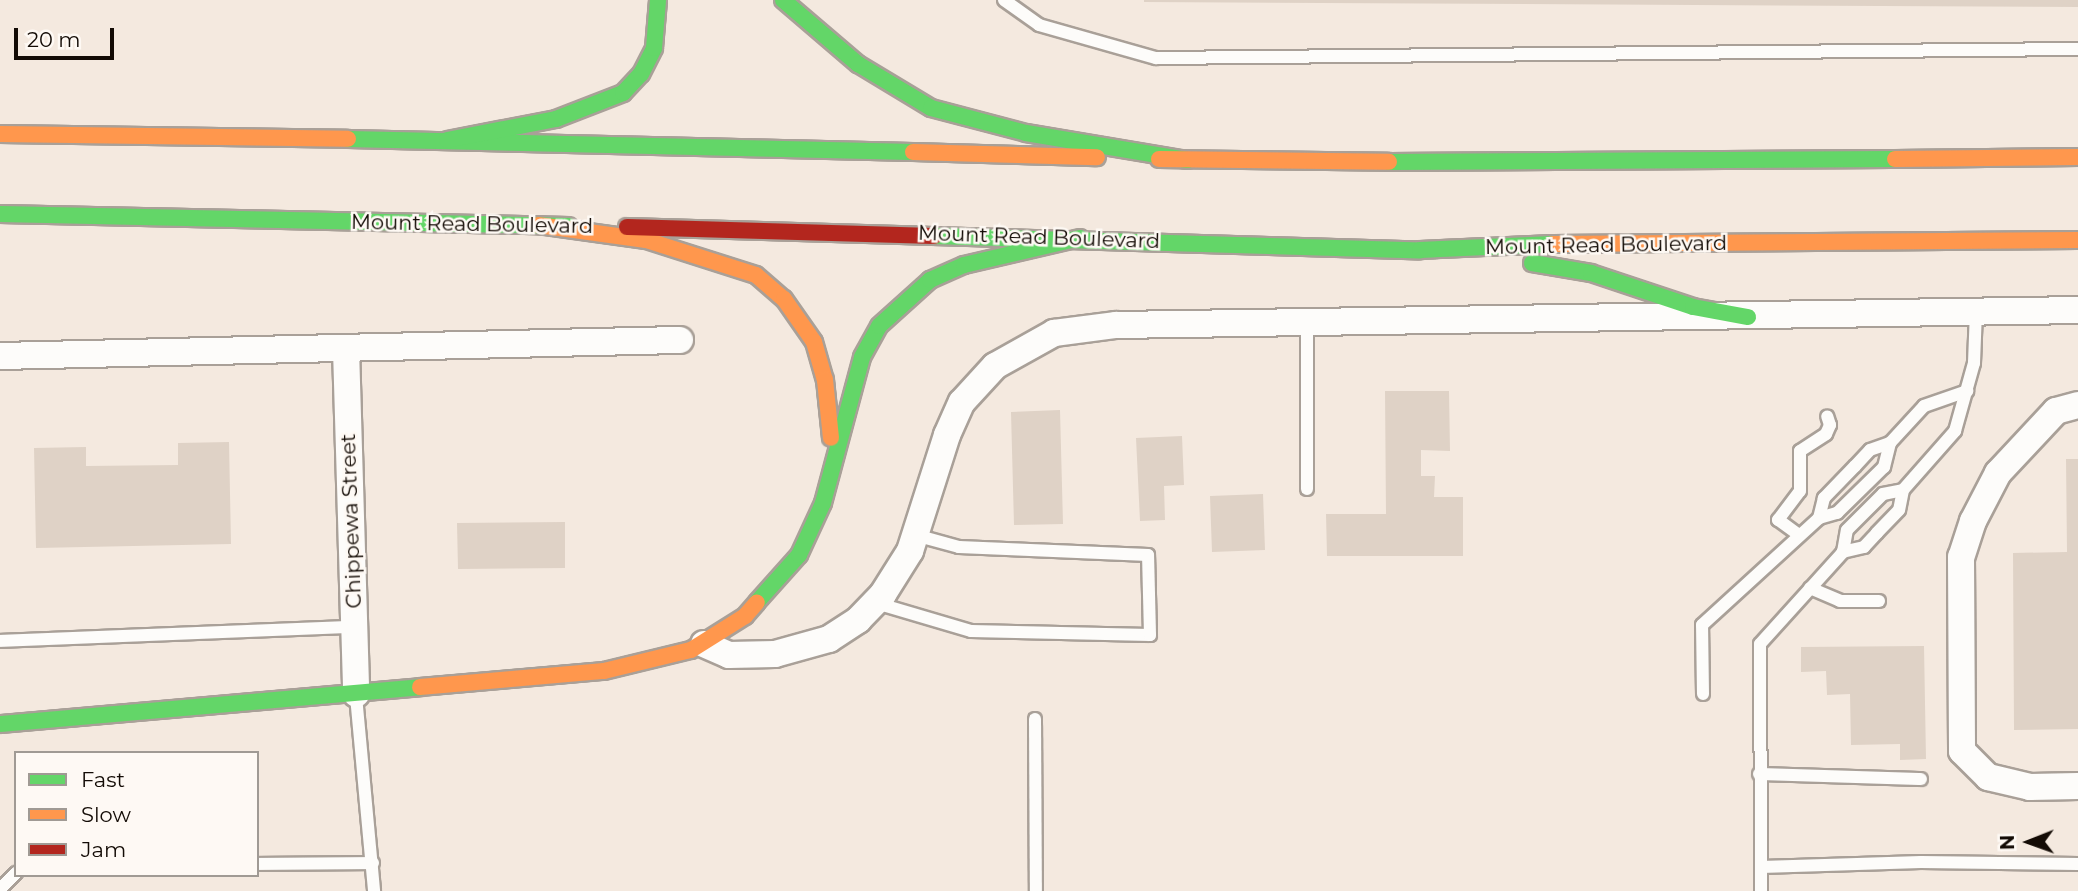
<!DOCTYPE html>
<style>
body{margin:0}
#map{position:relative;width:2078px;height:891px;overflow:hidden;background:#f4e9df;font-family:Montserrat,sans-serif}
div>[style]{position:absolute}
.building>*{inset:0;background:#dfd2c6}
.roads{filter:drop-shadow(2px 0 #a9a098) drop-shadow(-2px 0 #a9a098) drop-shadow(0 2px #a9a098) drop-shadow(0 -2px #a9a098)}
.lane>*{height:12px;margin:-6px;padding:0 6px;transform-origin:6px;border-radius:6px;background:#fdfcfa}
.street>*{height:26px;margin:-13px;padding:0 13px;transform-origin:13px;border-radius:13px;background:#fdfcfa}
.fast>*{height:16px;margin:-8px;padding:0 8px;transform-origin:8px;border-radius:8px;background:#63d668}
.slow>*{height:16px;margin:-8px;padding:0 8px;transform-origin:8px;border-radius:8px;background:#ff974d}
.jam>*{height:16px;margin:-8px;padding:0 8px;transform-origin:8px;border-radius:8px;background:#b3261e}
span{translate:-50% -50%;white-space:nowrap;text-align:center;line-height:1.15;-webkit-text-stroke:5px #fef9f4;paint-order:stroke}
.street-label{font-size:21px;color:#130b05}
.legend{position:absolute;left:14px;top:751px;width:245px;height:126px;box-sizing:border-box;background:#fef9f4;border:2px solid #a09a94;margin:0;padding:9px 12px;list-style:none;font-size:21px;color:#130b05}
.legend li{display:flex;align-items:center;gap:14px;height:35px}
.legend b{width:35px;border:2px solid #a09a94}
.north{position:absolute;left:1994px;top:807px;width:70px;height:70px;-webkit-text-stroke:5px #fef9f4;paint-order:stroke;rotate:269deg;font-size:19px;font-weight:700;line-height:28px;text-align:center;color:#130b05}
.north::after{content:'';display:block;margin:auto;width:24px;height:32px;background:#130b05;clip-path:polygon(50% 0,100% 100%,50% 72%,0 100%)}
.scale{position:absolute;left:14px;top:28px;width:100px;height:32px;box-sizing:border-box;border:4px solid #130b05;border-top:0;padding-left:9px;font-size:21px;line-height:24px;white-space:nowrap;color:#130b05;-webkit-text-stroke:5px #fef9f4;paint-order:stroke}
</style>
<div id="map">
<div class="building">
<i style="clip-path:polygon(1144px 0,2078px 0,2078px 7px,1144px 2px)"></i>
<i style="clip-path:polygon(1385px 391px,1449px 391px,1450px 451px,1421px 450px,1421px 476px,1435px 476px,1434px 497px,1463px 497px,1463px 556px,1327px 556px,1326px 514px,1386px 514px)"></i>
<i style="clip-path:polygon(1060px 410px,1063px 524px,1014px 525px,1011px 412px)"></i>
<i style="clip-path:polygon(1182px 436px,1184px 485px,1164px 486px,1165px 520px,1140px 521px,1136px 438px)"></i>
<i style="clip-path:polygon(229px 442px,231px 544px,36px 548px,34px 448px,86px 447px,86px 466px,178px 465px,178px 443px)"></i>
<i style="clip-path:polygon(2066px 459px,2078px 459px,2078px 729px,2014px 730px,2013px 553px,2067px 552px)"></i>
<i style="clip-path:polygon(1263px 494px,1265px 550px,1212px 552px,1210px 496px)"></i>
<i style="clip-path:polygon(565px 522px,565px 568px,458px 569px,457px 523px)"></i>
<i style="clip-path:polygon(1924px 646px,1926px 759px,1900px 760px,1900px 744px,1851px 745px,1850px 694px,1827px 695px,1826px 671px,1801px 672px,1801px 647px)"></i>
</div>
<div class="roads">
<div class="lane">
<i style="left:1004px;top:0;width:43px;rotate:35.5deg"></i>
<i style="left:1039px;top:25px;width:122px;rotate:15.8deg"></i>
<i style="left:1156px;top:58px;width:922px;rotate:-0.56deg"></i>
<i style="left:1307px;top:322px;width:167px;rotate:90deg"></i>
<i style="left:1890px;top:443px;width:21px;rotate:161deg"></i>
<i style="left:1870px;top:450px;width:22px;rotate:133deg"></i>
<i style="left:1855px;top:466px;width:45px;rotate:134.1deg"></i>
<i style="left:1824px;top:498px;width:21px;rotate:104deg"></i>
<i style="left:1819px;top:518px;width:19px;rotate:-16deg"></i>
<i style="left:1837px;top:513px;width:66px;rotate:-44.4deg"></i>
<i style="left:1884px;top:467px;width:25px;rotate:-76deg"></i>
<i style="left:1890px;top:443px;width:50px;rotate:-47.4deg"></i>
<i style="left:1924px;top:406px;width:46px;rotate:-19.2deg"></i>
<i style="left:1903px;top:490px;width:79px;rotate:-48.6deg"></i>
<i style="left:1955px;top:431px;width:71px;rotate:-74.4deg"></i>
<i style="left:1974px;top:363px;width:51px;rotate:-87.8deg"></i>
<i style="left:1799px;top:535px;width:26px;rotate:-144deg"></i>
<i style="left:1778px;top:520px;width:36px;rotate:-53deg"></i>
<i style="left:1800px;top:491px;width:40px;rotate:-90deg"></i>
<i style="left:1800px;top:451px;width:31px;rotate:-33deg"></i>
<i style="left:1826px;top:434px;width:10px;rotate:-66deg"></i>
<i style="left:1830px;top:425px;width:9px;rotate:-108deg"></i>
<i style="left:1810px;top:588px;width:33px;rotate:23deg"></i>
<i style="left:1840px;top:601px;width:39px"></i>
<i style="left:876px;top:603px;width:99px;rotate:16.4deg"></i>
<i style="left:971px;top:631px;width:179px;rotate:1.3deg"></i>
<i style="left:1150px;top:635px;width:80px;rotate:-91.4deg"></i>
<i style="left:1148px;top:555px;width:189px;rotate:-177.6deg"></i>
<i style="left:959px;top:547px;width:46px;rotate:-164.7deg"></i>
<i style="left:0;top:641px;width:354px;rotate:-2.3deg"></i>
<i style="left:1703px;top:694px;width:69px;rotate:-90.8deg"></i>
<i style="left:1702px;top:625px;width:159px;rotate:-42.4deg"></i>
<i style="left:356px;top:696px;width:196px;rotate:84.7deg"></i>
<i style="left:1035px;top:719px;width:172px;rotate:89.7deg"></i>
<i style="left:1759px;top:774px;width:162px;rotate:1.8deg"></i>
<i style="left:257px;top:864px;width:116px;rotate:-0.5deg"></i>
<i style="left:1761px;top:867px;width:160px;rotate:-1.8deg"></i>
<i style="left:1921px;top:862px;width:157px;rotate:0.7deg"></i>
<i style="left:0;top:889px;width:23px;rotate:-45deg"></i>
<i style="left:1761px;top:891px;width:247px;rotate:-90.2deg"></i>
<i style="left:1760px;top:644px;width:124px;rotate:-47.9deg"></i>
<i style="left:1843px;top:552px;width:22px;rotate:-80deg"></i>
<i style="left:1847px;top:530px;width:51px;rotate:-45deg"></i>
<i style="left:1883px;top:494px;width:20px;rotate:-11deg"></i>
<i style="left:1903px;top:490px;width:20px;rotate:101deg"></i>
<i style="left:1899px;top:510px;width:32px;rotate:134deg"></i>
<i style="left:1877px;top:533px;width:19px;rotate:133deg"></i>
<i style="left:1864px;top:547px;width:22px;rotate:167deg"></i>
</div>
<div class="street">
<i style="left:346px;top:349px;width:345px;rotate:88.3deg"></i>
<i style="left:0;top:356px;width:680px;rotate:-1.35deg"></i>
<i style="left:2078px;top:405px;width:23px;rotate:165deg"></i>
<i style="left:2056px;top:411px;width:85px;rotate:133.1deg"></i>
<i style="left:1998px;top:473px;width:54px;rotate:117.5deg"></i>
<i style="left:1973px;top:521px;width:38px;rotate:108deg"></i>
<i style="left:1961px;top:557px;width:194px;rotate:89.7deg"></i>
<i style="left:1962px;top:751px;width:37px;rotate:45deg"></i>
<i style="left:1988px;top:777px;width:43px;rotate:13.4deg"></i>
<i style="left:2030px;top:787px;width:48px;rotate:-1.2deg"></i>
<i style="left:704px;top:644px;width:27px;rotate:24deg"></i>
<i style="left:729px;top:655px;width:46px;rotate:-1.2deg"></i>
<i style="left:775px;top:654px;width:56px;rotate:-15.5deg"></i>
<i style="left:829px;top:639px;width:35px;rotate:-33deg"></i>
<i style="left:858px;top:620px;width:36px;rotate:-46deg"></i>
<i style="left:883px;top:594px;width:51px;rotate:-57.9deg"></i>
<i style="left:910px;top:551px;width:122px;rotate:-72.3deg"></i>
<i style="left:947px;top:435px;width:36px;rotate:-66deg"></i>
<i style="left:962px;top:402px;width:49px;rotate:-47.5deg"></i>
<i style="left:995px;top:366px;width:68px;rotate:-29.2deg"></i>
<i style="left:1054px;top:333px;width:63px;rotate:-7.4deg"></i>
<i style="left:1116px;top:325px;width:962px;rotate:-0.89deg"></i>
</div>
<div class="fast">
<i style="left:783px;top:0;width:99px;rotate:40.5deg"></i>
<i style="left:858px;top:64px;width:85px;rotate:31.1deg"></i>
<i style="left:931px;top:108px;width:98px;rotate:14.7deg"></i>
<i style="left:1026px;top:133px;width:164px;rotate:9.5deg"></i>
<i style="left:348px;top:139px;width:565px;rotate:1.32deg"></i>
<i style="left:447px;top:140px;width:111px;rotate:-10.9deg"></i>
<i style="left:556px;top:119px;width:72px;rotate:-21.2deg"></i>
<i style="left:623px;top:93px;width:26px;rotate:-47deg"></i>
<i style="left:641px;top:74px;width:29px;rotate:-63deg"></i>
<i style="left:654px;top:48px;width:48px;rotate:-85.2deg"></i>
<i style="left:1389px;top:162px;width:506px;rotate:-0.34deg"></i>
<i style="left:0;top:214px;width:569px;rotate:1.21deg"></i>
<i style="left:934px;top:236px;width:486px;rotate:1.7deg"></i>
<i style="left:1420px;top:250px;width:133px;rotate:-2.6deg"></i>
<i style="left:1532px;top:263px;width:60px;rotate:9.6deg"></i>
<i style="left:1591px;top:273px;width:108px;rotate:18.4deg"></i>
<i style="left:1693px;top:307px;width:56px;rotate:10.3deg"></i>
<i style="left:757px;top:602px;width:63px;rotate:-48.2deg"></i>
<i style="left:799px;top:555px;width:57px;rotate:-65.2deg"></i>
<i style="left:823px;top:503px;width:151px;rotate:-75deg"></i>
<i style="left:862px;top:357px;width:35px;rotate:-61deg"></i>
<i style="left:879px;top:326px;width:69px;rotate:-42deg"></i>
<i style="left:930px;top:280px;width:37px;rotate:-24deg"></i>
<i style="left:964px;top:265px;width:119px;rotate:-13.1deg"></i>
<i style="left:0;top:724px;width:422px;rotate:-5deg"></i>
</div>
<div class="slow">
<i style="left:0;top:134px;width:348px;rotate:0.8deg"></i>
<i style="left:913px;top:152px;width:184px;rotate:1.6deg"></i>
<i style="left:1159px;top:159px;width:230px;rotate:0.7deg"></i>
<i style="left:1895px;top:159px;width:183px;rotate:-0.6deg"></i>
<i style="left:538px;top:225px;width:109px;rotate:7.9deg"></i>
<i style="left:646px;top:240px;width:115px;rotate:17.7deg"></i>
<i style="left:756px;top:275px;width:37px;rotate:41deg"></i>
<i style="left:784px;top:299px;width:52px;rotate:55.1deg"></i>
<i style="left:814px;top:342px;width:40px;rotate:74deg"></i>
<i style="left:825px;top:380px;width:58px;rotate:84.1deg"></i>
<i style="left:1553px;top:244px;width:525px;rotate:-0.44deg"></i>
<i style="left:420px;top:687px;width:185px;rotate:-5deg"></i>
<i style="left:604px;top:671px;width:89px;rotate:-13.6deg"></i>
<i style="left:691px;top:650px;width:64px;rotate:-32.2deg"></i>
<i style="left:745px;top:616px;width:18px;rotate:-49deg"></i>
</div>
<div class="jam">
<i style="left:627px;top:227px;width:307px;rotate:1.7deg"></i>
</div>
</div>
<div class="street-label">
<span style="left:472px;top:224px;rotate:1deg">Mount Read Boulevard</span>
<span style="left:1039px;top:237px;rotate:2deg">Mount Read Boulevard</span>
<span style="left:1606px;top:245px;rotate:-1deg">Mount Read Boulevard</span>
<span style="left:351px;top:521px;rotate:-92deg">Chippewa Street</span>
</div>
<ul class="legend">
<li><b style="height:9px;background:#63d668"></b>Fast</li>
<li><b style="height:9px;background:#ff974d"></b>Slow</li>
<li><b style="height:9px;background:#b3261e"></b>Jam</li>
</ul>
<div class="north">N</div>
<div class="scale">20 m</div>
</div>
